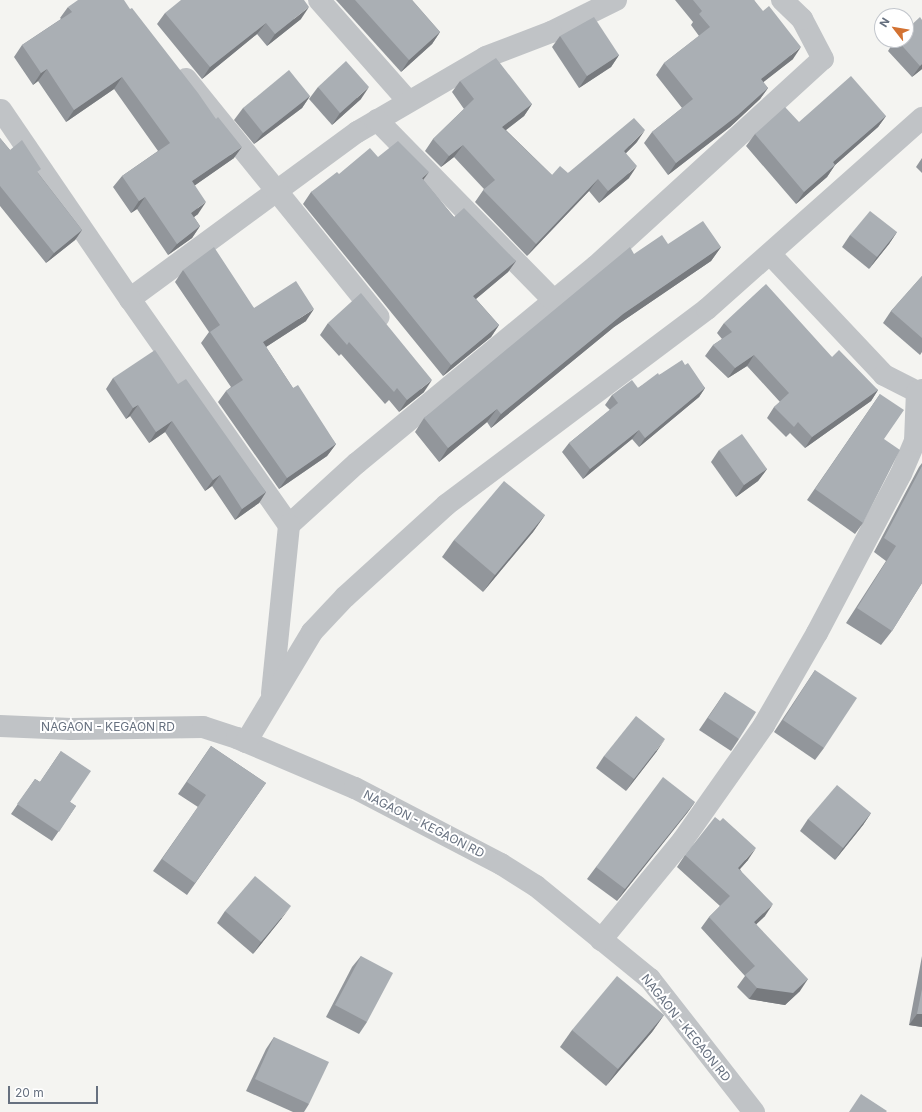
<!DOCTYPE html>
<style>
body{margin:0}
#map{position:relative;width:922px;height:1112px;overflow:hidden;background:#f4f4f1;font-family:Inter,sans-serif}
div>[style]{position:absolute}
.minor>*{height:22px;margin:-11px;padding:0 11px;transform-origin:11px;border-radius:11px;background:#c0c3c6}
.wall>*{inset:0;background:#92969b}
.shaded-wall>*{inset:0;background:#777a7e}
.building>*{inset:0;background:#aaafb4}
span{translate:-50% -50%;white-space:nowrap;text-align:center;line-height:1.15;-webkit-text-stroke:4px #fff;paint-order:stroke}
.street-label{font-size:12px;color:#66707f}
.north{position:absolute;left:874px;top:8px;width:40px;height:40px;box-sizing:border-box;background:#fff;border:1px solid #c2c6cc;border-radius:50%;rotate:301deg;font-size:11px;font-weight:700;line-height:16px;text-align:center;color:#66707f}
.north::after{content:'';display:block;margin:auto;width:14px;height:18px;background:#d37232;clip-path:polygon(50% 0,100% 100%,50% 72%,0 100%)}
.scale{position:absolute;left:8px;top:1086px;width:90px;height:18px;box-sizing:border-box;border:2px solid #66707f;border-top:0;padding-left:5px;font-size:12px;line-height:14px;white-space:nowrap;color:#66707f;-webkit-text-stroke:3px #fff;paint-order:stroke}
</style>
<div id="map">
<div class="minor">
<i style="left:319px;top:0;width:135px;rotate:48.6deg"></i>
<i style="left:616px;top:0;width:72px;rotate:153.8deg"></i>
<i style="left:551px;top:32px;width:70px;rotate:159deg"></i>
<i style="left:486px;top:57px;width:149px;rotate:149.8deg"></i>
<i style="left:357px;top:132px;width:282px;rotate:143.7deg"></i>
<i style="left:130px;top:299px;width:276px;rotate:54.9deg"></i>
<i style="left:289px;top:525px;width:92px;rotate:-42.4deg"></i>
<i style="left:357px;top:463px;width:310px;rotate:-39.5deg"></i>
<i style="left:596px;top:266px;width:307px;rotate:-42.4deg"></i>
<i style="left:823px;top:59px;width:45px;rotate:-117.7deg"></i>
<i style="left:802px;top:19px;width:28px;rotate:-136deg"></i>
<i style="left:186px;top:79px;width:306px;rotate:51deg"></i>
<i style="left:1px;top:110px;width:229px;rotate:55.7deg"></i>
<i style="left:377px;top:120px;width:252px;rotate:45.6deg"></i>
<i style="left:770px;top:254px;width:166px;rotate:46.7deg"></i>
<i style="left:884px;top:375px;width:37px;rotate:27deg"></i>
<i style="left:917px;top:392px;width:5px;rotate:-22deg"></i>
<i style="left:272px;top:693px;width:169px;rotate:-84.2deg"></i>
<i style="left:0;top:726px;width:71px;rotate:2.4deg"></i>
<i style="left:71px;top:729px;width:132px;rotate:-0.9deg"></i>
<i style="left:203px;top:727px;width:36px;rotate:18deg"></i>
<i style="left:237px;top:738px;width:128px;rotate:23deg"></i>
<i style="left:355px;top:788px;width:165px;rotate:27.5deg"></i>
<i style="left:501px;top:864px;width:41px;rotate:32.2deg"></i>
<i style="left:536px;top:886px;width:147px;rotate:39.2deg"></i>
<i style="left:650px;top:979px;width:169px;rotate:52deg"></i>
<i style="left:246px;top:742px;width:128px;rotate:-59deg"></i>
<i style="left:312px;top:632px;width:48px;rotate:-46.7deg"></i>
<i style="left:345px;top:597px;width:137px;rotate:-42.3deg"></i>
<i style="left:446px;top:505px;width:326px;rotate:-36.9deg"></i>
<i style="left:707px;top:309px;width:288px;rotate:-41.6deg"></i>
<i style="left:601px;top:940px;width:129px;rotate:-50.6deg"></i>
<i style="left:683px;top:840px;width:141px;rotate:-54.8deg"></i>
<i style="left:764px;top:725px;width:106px;rotate:-60.1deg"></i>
<i style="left:817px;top:633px;width:180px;rotate:-62.2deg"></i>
<i style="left:901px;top:474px;width:36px;rotate:-67deg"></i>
<i style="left:915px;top:441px;width:49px;rotate:-87.7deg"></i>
</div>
<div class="wall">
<i style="clip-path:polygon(336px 0,412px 0,440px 32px,432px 44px,401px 72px)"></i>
<i style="clip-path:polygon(675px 0,754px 0,793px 59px,763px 82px,768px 88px,760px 99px,730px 127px,668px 175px,644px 143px,652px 132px,682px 108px,656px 75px,664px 63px,699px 36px,691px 25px,693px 22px)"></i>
<i style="clip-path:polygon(68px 7px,234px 158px,195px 185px,198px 214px,194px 217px,200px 226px,192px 238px,168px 255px,137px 209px,131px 213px,113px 187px,122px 176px,158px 151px,114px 89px,66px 122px,38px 81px,33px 85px,14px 57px,22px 45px,61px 19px,60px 18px)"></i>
<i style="clip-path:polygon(165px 13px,301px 19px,267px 46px,257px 34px,202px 79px,157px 24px)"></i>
<i style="clip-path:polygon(922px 20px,922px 69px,912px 77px,888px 51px,895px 40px,906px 40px)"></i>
<i style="clip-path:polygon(560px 36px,619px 55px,611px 67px,579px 88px,552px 47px)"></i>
<i style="clip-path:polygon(460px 81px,532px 104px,524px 116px,506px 130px,552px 175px,568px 173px,637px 142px,626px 153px,629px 178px,599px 203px,589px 191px,527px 256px,475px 202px,484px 189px,454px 157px,441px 167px,425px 151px,433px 139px,464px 109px,452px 92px)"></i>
<i style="clip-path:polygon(318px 87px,361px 99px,332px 125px,309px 99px)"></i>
<i style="clip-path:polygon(310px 96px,302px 108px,254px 144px,234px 120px,243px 108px)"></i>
<i style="clip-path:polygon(886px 116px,878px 127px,835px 165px,827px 177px,796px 204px,746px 146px,755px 134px,799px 122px)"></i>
<i style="clip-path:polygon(0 138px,10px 150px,38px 173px,82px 230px,75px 240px,46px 263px,0 206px)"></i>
<i style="clip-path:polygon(378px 157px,423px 180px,454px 217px,516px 261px,508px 272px,476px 299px,499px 325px,491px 337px,443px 376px,303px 204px,311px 192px)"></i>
<i style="clip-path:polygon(922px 158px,922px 173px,916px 167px)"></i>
<i style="clip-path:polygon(897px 232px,889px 244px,869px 269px,842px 247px,850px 235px)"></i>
<i style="clip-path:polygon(668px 244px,721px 247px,711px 261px,614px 327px,491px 428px,487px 422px,439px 462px,415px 432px,424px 418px)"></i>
<i style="clip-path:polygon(183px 270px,254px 308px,306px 321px,266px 347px,293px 388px,336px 444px,327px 456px,279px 489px,218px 402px,226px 391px,231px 387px,201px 343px,209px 332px,175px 282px)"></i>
<i style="clip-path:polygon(922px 276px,922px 352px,920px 355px,883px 323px,891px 311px)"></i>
<i style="clip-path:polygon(328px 323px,424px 392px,399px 412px,389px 400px,385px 404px,341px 354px,339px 356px,320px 335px)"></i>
<i style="clip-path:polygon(724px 323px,832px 357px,878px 390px,871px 401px,805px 448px,790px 433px,786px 437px,767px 418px,774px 407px,780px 402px,747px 366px,728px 378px,705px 356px,713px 345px,722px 339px,717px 333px)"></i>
<i style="clip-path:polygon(685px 365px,705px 388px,699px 397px,639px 447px,632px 439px,583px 479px,562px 452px,569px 443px,610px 410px,605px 405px,612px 395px,638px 388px,659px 375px)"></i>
<i style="clip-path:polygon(113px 378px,178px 384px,266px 492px,259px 503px,235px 520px,212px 486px,205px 491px,165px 432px,149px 443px,130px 416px,126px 419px,106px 389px)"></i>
<i style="clip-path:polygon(880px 394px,884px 439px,863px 523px,855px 534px,807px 500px)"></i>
<i style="clip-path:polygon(719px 450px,767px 469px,758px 481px,736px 497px,711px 462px)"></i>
<i style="clip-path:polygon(922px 463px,922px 583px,892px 631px,881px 645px,846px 623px,886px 561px,874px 552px,919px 467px)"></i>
<i style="clip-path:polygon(545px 515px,533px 532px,483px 592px,442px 557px,454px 540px)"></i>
<i style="clip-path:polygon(815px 670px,824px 748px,815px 760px,774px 732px)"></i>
<i style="clip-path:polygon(725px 692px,739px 739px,731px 751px,699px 730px)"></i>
<i style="clip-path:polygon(211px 746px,266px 783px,187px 895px,153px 871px,198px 807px,178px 794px)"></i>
<i style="clip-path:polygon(61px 751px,70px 802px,76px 806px,52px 841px,11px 814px,35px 779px,40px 782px)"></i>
<i style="clip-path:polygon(657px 751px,626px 791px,596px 768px,604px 756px)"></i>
<i style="clip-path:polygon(695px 802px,687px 813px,617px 901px,587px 879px,596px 867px)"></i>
<i style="clip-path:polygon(871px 813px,863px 825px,835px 860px,800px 831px,808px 819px)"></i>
<i style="clip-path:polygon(685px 855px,748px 860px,740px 869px,765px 916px,756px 924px,800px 991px,785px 1005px,749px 999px,737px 987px,745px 976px,701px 928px,709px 917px,720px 906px,677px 867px)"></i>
<i style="clip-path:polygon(225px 911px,282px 918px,253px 954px,217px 923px)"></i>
<i style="clip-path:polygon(361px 956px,367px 1022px,359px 1034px,326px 1017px,352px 967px)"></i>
<i style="clip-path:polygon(922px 956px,922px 1027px,909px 1025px)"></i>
<i style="clip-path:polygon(664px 1015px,652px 1032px,606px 1086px,560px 1047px,572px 1030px)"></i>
<i style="clip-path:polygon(274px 1037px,309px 1104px,304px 1112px,293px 1112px,246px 1091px,266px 1049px)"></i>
</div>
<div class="shaded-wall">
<i style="clip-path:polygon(309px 7px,301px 19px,267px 46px,275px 34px)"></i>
<i style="clip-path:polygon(266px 23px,257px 34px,202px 79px,210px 67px)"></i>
<i style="clip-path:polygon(440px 32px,432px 44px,401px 72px,409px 60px)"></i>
<i style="clip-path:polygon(801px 47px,793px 59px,752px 91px,761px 79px)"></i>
<i style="clip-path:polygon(619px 55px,611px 67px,579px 88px,587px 76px)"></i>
<i style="clip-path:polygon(922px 64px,922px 69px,912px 77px,920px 66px)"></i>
<i style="clip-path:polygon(47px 69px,38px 81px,33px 85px,41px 73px)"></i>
<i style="clip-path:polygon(122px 77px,114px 89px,66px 122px,74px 110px)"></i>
<i style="clip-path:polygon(369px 87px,361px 99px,332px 125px,340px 113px)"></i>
<i style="clip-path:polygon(768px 88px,760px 99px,730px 127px,668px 175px,676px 163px)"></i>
<i style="clip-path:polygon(310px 96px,302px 108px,254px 144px,263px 133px)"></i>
<i style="clip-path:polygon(532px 104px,524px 116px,494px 139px,502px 127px)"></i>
<i style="clip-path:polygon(886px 116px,878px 127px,835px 165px,827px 177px,796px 204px,804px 192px,833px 162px)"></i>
<i style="clip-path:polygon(645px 130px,637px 142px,616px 163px,624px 151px)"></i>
<i style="clip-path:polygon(463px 145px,454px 157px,441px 167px,449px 156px)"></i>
<i style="clip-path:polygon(242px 147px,234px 158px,184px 193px,192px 181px)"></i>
<i style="clip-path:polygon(637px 166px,629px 178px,599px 203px,608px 191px)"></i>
<i style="clip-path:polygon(429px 172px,421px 183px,422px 178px)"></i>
<i style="clip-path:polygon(598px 179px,589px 191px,527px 256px,536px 244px)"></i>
<i style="clip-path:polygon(145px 197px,137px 209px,131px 213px,139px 201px)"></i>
<i style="clip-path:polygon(206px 202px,198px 214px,183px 225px,191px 213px)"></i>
<i style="clip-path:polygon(200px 226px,192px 238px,168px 255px,177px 244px)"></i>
<i style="clip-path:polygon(82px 230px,75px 240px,46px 263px,54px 253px)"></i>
<i style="clip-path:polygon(897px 232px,889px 244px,869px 269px,877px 257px)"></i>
<i style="clip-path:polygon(721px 247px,711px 261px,614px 327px,491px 428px,501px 414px,623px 314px)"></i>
<i style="clip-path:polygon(516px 261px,508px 272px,465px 308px,473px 296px)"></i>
<i style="clip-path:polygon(314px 309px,306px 321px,255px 354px,263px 342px)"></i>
<i style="clip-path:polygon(499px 325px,491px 337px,443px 376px,451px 365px)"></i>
<i style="clip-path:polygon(754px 355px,747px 366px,728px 378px,735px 368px)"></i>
<i style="clip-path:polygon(432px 380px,424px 392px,399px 412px,407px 400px)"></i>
<i style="clip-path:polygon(705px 388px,699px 397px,639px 447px,645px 438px)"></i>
<i style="clip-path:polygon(878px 390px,871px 401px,805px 448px,812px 437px)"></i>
<i style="clip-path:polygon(138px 405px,130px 416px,126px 419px,133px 408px)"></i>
<i style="clip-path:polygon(497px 409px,487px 422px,439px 462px,448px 448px)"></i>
<i style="clip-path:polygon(172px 421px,165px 432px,149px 443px,156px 432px)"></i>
<i style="clip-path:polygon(639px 430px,632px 439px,583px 479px,590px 469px)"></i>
<i style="clip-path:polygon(336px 444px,327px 456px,279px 489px,287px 478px)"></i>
<i style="clip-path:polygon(767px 469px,758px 481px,736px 497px,744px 485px)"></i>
<i style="clip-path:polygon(220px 475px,212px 486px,205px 491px,213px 480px)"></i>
<i style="clip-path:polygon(266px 492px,259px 503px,235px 520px,242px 509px)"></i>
<i style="clip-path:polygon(545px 515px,533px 532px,483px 592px,495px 575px)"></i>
<i style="clip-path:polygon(665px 739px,657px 751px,626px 791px,634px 779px)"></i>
<i style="clip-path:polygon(695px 802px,687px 813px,617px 901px,625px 889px)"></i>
<i style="clip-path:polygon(871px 813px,863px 825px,835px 860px,843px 848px)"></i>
<i style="clip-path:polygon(756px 848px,748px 860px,730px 880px,738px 868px)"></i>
<i style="clip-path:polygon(773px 904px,765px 916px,746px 934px,754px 922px)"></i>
<i style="clip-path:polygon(291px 906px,282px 918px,253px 954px,261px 942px)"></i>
<i style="clip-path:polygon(808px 979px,800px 991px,785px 1005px,749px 999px,757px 988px)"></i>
<i style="clip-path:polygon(917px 1014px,922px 1014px,922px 1027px,909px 1025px)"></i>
<i style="clip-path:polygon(664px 1015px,652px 1032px,606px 1086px,618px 1069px)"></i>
</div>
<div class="building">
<i style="clip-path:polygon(78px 0,124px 0,130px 9px,132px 8px,198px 93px,216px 119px,218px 117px,242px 147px,192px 181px,206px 202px,191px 213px,200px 226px,177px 244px,145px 197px,139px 201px,122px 176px,170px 143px,122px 77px,74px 110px,47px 69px,41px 73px,22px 45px,72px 12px,68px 7px)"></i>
<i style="clip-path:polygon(181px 0,304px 0,309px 7px,275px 34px,266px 23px,210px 67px,165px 13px)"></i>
<i style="clip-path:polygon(355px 0,412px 0,440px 32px,409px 60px)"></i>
<i style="clip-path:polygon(693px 0,754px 0,763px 11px,769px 6px,801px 47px,761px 79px,768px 88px,738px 115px,676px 163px,652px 132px,693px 99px,664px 63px,710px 27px,699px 14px,702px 11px)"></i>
<i style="clip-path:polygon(594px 17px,619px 55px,587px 76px,560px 36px)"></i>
<i style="clip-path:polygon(920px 17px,922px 20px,922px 64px,920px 66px,897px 40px,906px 40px,906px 30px)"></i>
<i style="clip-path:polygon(496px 58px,532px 104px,502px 127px,552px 175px,560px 166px,568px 173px,634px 118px,645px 130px,624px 151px,637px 166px,608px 191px,598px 179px,536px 244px,483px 190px,495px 180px,463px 145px,449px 156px,433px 139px,474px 99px,460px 81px)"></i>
<i style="clip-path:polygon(346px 61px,369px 87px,340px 113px,318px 87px)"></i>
<i style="clip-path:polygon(289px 70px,310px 96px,263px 133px,243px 108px)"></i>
<i style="clip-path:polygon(851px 76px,886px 116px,833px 162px,835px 165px,804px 192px,755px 134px,785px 107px,799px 122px)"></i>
<i style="clip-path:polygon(0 138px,10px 150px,22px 140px,41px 169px,37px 172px,82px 230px,54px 253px,0 186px)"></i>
<i style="clip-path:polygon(398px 141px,429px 172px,422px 178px,454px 217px,464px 208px,516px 261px,473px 296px,499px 325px,451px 365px,311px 192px,337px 172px,339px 174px,370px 148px,378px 157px)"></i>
<i style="clip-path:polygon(870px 211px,897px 232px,877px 257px,850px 235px)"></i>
<i style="clip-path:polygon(703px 221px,721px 247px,623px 314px,501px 414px,497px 409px,448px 448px,424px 418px,630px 247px,634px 254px,662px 235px,668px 244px)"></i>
<i style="clip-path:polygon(214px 247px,254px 308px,296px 281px,314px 309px,263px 342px,293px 388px,298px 385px,336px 444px,287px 478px,226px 391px,243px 380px,210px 332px,220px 325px,183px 270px)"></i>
<i style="clip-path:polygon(922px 276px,922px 338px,891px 311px)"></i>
<i style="clip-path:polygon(766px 284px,832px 357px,839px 350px,878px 390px,812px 437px,798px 422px,794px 427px,774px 407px,789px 393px,754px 355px,735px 368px,713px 345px,732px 332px,724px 323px)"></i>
<i style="clip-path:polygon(361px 293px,432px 380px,407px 400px,397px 388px,394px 392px,349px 342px,347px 345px,328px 323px)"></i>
<i style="clip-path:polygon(155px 350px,178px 384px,186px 379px,266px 492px,242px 509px,220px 475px,213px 480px,172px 421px,156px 432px,138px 405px,133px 408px,113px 378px)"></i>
<i style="clip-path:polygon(682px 360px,685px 365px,688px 363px,705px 388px,645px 438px,639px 430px,590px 469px,569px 443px,618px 403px,612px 395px,632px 380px,638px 388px,658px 373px,659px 375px)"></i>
<i style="clip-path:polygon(880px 394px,904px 410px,884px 439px,900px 450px,863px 523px,815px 489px)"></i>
<i style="clip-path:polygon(742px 434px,767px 469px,744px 485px,719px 450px)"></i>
<i style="clip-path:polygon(922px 466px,922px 583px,892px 631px,857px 608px,896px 546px,884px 538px)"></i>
<i style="clip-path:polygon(504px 481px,545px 515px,495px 575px,454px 540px)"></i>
<i style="clip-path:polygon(815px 670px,857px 698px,824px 748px,783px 720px)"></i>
<i style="clip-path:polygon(725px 692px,756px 712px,739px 739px,708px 718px)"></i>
<i style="clip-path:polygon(636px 716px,665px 739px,634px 779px,604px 756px)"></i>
<i style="clip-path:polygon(211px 746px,266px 783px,195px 883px,162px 859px,206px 795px,187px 782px)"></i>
<i style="clip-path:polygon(61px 751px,91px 771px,70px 802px,76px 806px,59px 832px,17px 804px,35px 779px,40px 782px)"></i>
<i style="clip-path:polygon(663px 777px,695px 802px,625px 889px,596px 867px)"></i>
<i style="clip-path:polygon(837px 785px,871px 813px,843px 848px,808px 819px)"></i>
<i style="clip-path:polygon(715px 817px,720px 821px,723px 818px,756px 848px,738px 868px,773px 904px,754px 922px,808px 979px,793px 993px,757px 988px,745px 975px,755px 966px,709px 917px,730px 896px,685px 855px)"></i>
<i style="clip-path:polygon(255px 876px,291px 906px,261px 942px,225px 911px)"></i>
<i style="clip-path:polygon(361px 956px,393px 973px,367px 1022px,335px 1005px)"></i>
<i style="clip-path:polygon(617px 976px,664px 1015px,618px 1069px,572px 1030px)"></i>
<i style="clip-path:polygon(922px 989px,922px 1014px,917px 1014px)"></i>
<i style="clip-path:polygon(274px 1037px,329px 1062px,309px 1104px,255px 1079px)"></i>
<i style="clip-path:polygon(861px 1094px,887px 1111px,886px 1112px,849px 1112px)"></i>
</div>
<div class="street-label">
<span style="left:108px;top:727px">NAGAON - KEGAON RD</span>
<span style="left:424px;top:824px;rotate:27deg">NAGAON - KEGAON RD</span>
<span style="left:686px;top:1028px;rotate:51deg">NAGAON - KEGAON RD</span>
</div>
<div class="north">N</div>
<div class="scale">20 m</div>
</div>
